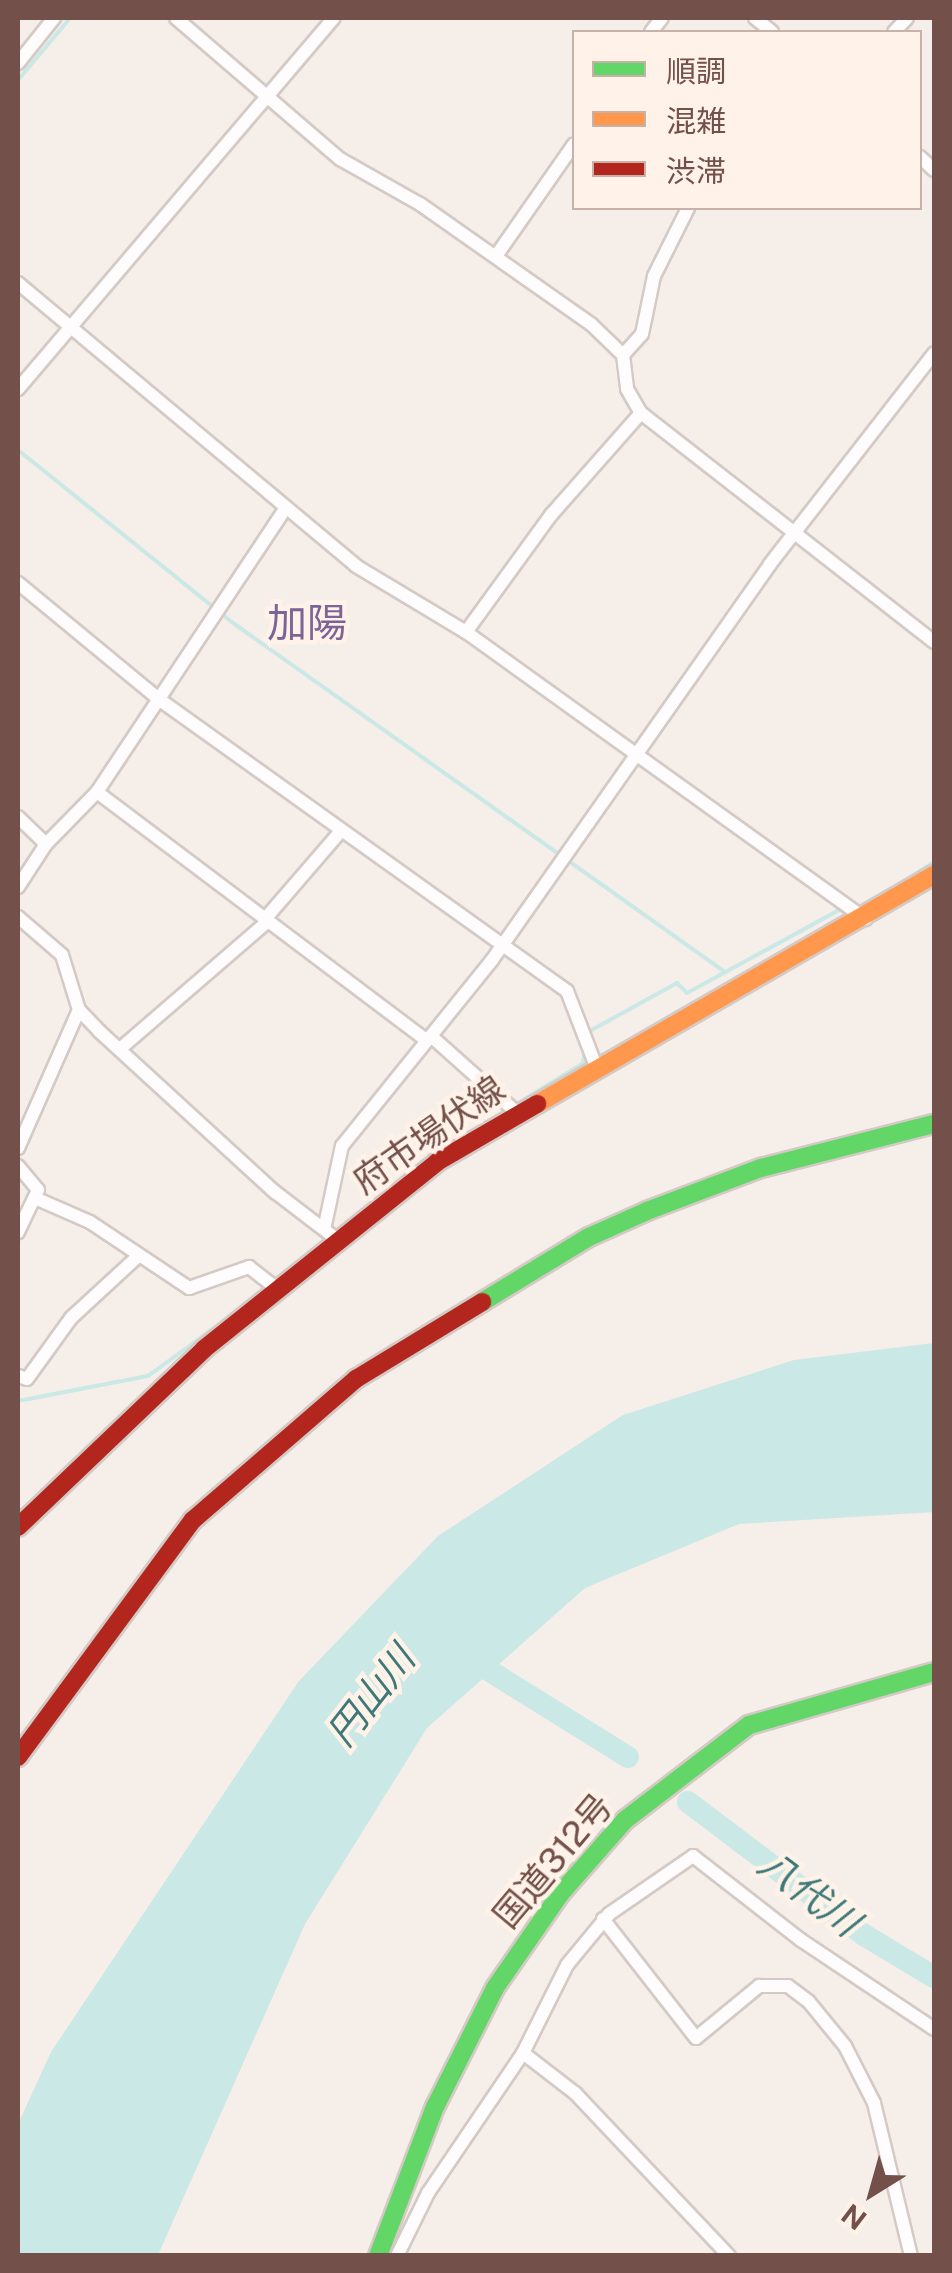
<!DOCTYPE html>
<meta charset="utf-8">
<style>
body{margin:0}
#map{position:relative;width:952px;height:2273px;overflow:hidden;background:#f6eee8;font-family:"Public Sans","Noto Sans JP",sans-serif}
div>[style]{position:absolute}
.water>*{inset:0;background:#cae8e5}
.stream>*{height:4px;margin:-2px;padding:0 2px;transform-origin:2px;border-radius:2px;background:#cae8e5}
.river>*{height:22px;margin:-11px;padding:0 11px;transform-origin:11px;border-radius:11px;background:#cae8e5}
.roads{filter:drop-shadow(2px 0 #d4cac5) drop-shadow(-2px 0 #d4cac5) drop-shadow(0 2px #d4cac5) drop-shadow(0 -2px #d4cac5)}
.street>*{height:12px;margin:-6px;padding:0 6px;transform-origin:6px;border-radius:6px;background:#fefcfc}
.fast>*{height:18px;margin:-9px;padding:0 9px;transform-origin:9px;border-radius:9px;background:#63d668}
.slow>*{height:18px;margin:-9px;padding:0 9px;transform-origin:9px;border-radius:9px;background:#ff974d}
.jam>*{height:18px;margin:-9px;padding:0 9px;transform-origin:9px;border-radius:9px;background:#b3261e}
span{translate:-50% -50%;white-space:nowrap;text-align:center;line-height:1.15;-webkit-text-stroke:9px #fff2e8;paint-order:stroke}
.street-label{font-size:35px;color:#735049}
.water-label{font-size:38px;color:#3c7978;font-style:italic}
.quarter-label{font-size:40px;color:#7d6497}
.frame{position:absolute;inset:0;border:20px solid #735049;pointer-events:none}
.legend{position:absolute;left:572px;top:30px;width:350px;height:180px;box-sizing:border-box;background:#fff2e8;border:2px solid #c7b1a8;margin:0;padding:12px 18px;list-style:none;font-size:30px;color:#735049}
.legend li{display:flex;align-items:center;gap:20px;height:50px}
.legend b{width:50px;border:2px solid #c7b1a8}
.north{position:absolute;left:822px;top:2143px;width:100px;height:100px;-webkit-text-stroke:8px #fff2e8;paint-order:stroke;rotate:217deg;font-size:28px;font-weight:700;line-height:40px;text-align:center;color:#735049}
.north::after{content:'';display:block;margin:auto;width:35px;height:45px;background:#735049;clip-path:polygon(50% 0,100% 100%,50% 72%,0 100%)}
</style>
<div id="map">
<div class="water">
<i style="clip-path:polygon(934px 1343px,934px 1512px,739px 1524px,585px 1588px,427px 1728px,305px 1924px,158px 2255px,18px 2255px,18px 2124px,51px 2052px,299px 1681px,438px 1536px,623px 1415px,794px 1360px)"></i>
</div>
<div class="stream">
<i style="left:18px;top:80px;width:81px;rotate:-50deg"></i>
<i style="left:18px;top:450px;width:276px;rotate:38.8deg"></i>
<i style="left:233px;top:623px;width:603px;rotate:35.35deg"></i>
<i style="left:884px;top:894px;width:59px;rotate:-32.6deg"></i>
<i style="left:588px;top:1032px;width:102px;rotate:-28.8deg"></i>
<i style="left:677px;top:983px;width:14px;rotate:45deg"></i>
<i style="left:687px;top:993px;width:178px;rotate:-28.6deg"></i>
<i style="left:444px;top:1149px;width:163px;rotate:-31.7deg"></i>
<i style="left:583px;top:1063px;width:12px;rotate:-81deg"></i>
<i style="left:18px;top:1401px;width:132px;rotate:-10.9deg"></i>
<i style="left:148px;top:1376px;width:104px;rotate:-36deg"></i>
</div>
<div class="river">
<i style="left:464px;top:1655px;width:193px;rotate:31.9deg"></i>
<i style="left:688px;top:1802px;width:221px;rotate:37.1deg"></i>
<i style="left:864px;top:1935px;width:82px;rotate:31deg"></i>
</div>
<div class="roads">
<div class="street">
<i style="left:176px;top:18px;width:216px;rotate:40.7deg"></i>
<i style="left:340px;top:159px;width:92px;rotate:29.4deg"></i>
<i style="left:420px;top:204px;width:210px;rotate:35.1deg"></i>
<i style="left:592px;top:325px;width:43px;rotate:44.1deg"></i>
<i style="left:623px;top:355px;width:34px;rotate:83deg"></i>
<i style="left:627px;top:389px;width:28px;rotate:60deg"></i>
<i style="left:641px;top:413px;width:372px;rotate:38deg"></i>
<i style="left:755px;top:18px;width:22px;rotate:39deg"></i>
<i style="left:651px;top:32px;width:18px;rotate:-52deg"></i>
<i style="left:894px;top:32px;width:19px;rotate:-47deg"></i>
<i style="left:18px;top:63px;width:58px;rotate:-51.3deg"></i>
<i style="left:920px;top:157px;width:19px;rotate:43deg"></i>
<i style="left:496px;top:256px;width:136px;rotate:-55.1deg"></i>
<i style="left:18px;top:283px;width:441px;rotate:39.9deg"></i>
<i style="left:356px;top:566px;width:128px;rotate:31deg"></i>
<i style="left:466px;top:632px;width:492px;rotate:35.7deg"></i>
<i style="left:623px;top:355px;width:28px;rotate:-48deg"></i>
<i style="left:642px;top:334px;width:59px;rotate:-78.3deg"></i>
<i style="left:654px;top:276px;width:76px;rotate:-63.4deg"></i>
<i style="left:18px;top:389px;width:487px;rotate:-49.6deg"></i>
<i style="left:18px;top:583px;width:184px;rotate:39.5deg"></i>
<i style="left:160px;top:700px;width:500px;rotate:35.56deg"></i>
<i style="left:567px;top:991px;width:80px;rotate:68.9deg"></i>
<i style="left:466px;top:632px;width:145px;rotate:-54deg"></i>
<i style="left:551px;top:515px;width:136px;rotate:-48.6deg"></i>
<i style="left:97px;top:792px;width:412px;rotate:37deg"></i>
<i style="left:18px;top:817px;width:39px;rotate:44deg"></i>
<i style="left:18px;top:887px;width:51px;rotate:-56.9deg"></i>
<i style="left:46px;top:844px;width:73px;rotate:-45.6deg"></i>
<i style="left:97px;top:792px;width:340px;rotate:-56.4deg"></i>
<i style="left:18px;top:917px;width:58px;rotate:40.8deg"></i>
<i style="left:62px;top:955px;width:58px;rotate:72.8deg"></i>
<i style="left:79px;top:1010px;width:29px;rotate:46deg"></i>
<i style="left:99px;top:1031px;width:239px;rotate:42.5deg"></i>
<i style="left:275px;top:1192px;width:81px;rotate:37.4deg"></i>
<i style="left:265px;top:919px;width:116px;rotate:-49.2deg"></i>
<i style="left:431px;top:1036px;width:113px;rotate:41.8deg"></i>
<i style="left:121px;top:1048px;width:194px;rotate:-40.8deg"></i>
<i style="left:18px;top:1148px;width:151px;rotate:-66.2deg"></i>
<i style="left:18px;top:1166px;width:31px;rotate:50deg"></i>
<i style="left:38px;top:1190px;width:47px;rotate:115.5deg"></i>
<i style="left:35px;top:1198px;width:60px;rotate:23.6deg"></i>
<i style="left:90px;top:1222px;width:119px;rotate:33.7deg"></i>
<i style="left:189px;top:1288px;width:64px;rotate:-19.3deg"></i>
<i style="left:249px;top:1267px;width:37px;rotate:38deg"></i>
<i style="left:325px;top:1225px;width:81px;rotate:-77.9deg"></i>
<i style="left:342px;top:1146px;width:239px;rotate:-51.1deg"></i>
<i style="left:492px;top:960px;width:484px;rotate:-54.9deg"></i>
<i style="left:770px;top:564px;width:267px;rotate:-52.1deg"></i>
<i style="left:18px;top:1376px;width:9px;rotate:18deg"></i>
<i style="left:27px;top:1379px;width:75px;rotate:-54.2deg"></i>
<i style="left:71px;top:1318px;width:88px;rotate:-42.7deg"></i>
<i style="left:603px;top:1919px;width:151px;rotate:52deg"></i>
<i style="left:696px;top:2038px;width:82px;rotate:-39.5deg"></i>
<i style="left:759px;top:1986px;width:29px"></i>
<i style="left:788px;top:1986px;width:26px;rotate:37deg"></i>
<i style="left:809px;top:2002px;width:57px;rotate:50.7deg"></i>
<i style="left:845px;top:2046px;width:64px;rotate:63deg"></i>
<i style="left:874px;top:2103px;width:157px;rotate:76.4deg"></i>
<i style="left:523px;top:2053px;width:66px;rotate:37.6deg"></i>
<i style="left:575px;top:2093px;width:224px;rotate:46.6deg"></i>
<i style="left:397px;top:2256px;width:70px;rotate:-63.8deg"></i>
<i style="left:428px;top:2193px;width:169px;rotate:-55.8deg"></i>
<i style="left:523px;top:2053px;width:98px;rotate:-63.4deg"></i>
<i style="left:567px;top:1965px;width:66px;rotate:-50.5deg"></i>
<i style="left:609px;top:1914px;width:102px;rotate:-34.6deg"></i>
<i style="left:693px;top:1856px;width:137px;rotate:37.9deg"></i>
<i style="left:801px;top:1940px;width:160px;rotate:33.8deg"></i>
</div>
<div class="fast">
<i style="left:482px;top:1302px;width:125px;rotate:-31.3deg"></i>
<i style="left:589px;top:1237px;width:64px;rotate:-24.1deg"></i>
<i style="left:647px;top:1211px;width:122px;rotate:-20.7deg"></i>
<i style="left:761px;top:1168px;width:179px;rotate:-14.3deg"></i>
<i style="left:378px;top:2256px;width:160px;rotate:-69.1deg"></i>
<i style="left:435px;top:2107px;width:133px;rotate:-63.2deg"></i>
<i style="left:495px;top:1988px;width:114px;rotate:-55.3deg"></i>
<i style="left:560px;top:1894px;width:98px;rotate:-48.7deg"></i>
<i style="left:625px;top:1820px;width:156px;rotate:-37.5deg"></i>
<i style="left:749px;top:1725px;width:192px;rotate:-16deg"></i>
</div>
<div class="slow">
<i style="left:537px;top:1104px;width:458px;rotate:-30deg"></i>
</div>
<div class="jam">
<i style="left:18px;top:1527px;width:257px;rotate:-43.7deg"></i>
<i style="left:204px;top:1349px;width:299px;rotate:-38.7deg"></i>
<i style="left:437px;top:1162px;width:116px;rotate:-30.1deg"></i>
<i style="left:18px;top:1757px;width:295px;rotate:-53.6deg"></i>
<i style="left:193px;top:1520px;width:216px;rotate:-40.9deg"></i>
<i style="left:356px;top:1379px;width:148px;rotate:-31.4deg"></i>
</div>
</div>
<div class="street-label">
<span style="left:429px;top:1135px;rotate:-35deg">府市場伏線</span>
<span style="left:553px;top:1861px;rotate:-50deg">国道312号</span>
</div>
<div class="water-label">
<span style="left:371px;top:1696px;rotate:-52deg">円山川</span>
<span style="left:809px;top:1893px;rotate:37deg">八代川</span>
</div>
<div class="quarter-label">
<span style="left:307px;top:623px">加陽</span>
</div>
<div class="frame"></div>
<ul class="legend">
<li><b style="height:12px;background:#63d668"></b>順調</li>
<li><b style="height:12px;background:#ff974d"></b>混雑</li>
<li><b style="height:12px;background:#b3261e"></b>渋滞</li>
</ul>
<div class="north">N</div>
</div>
